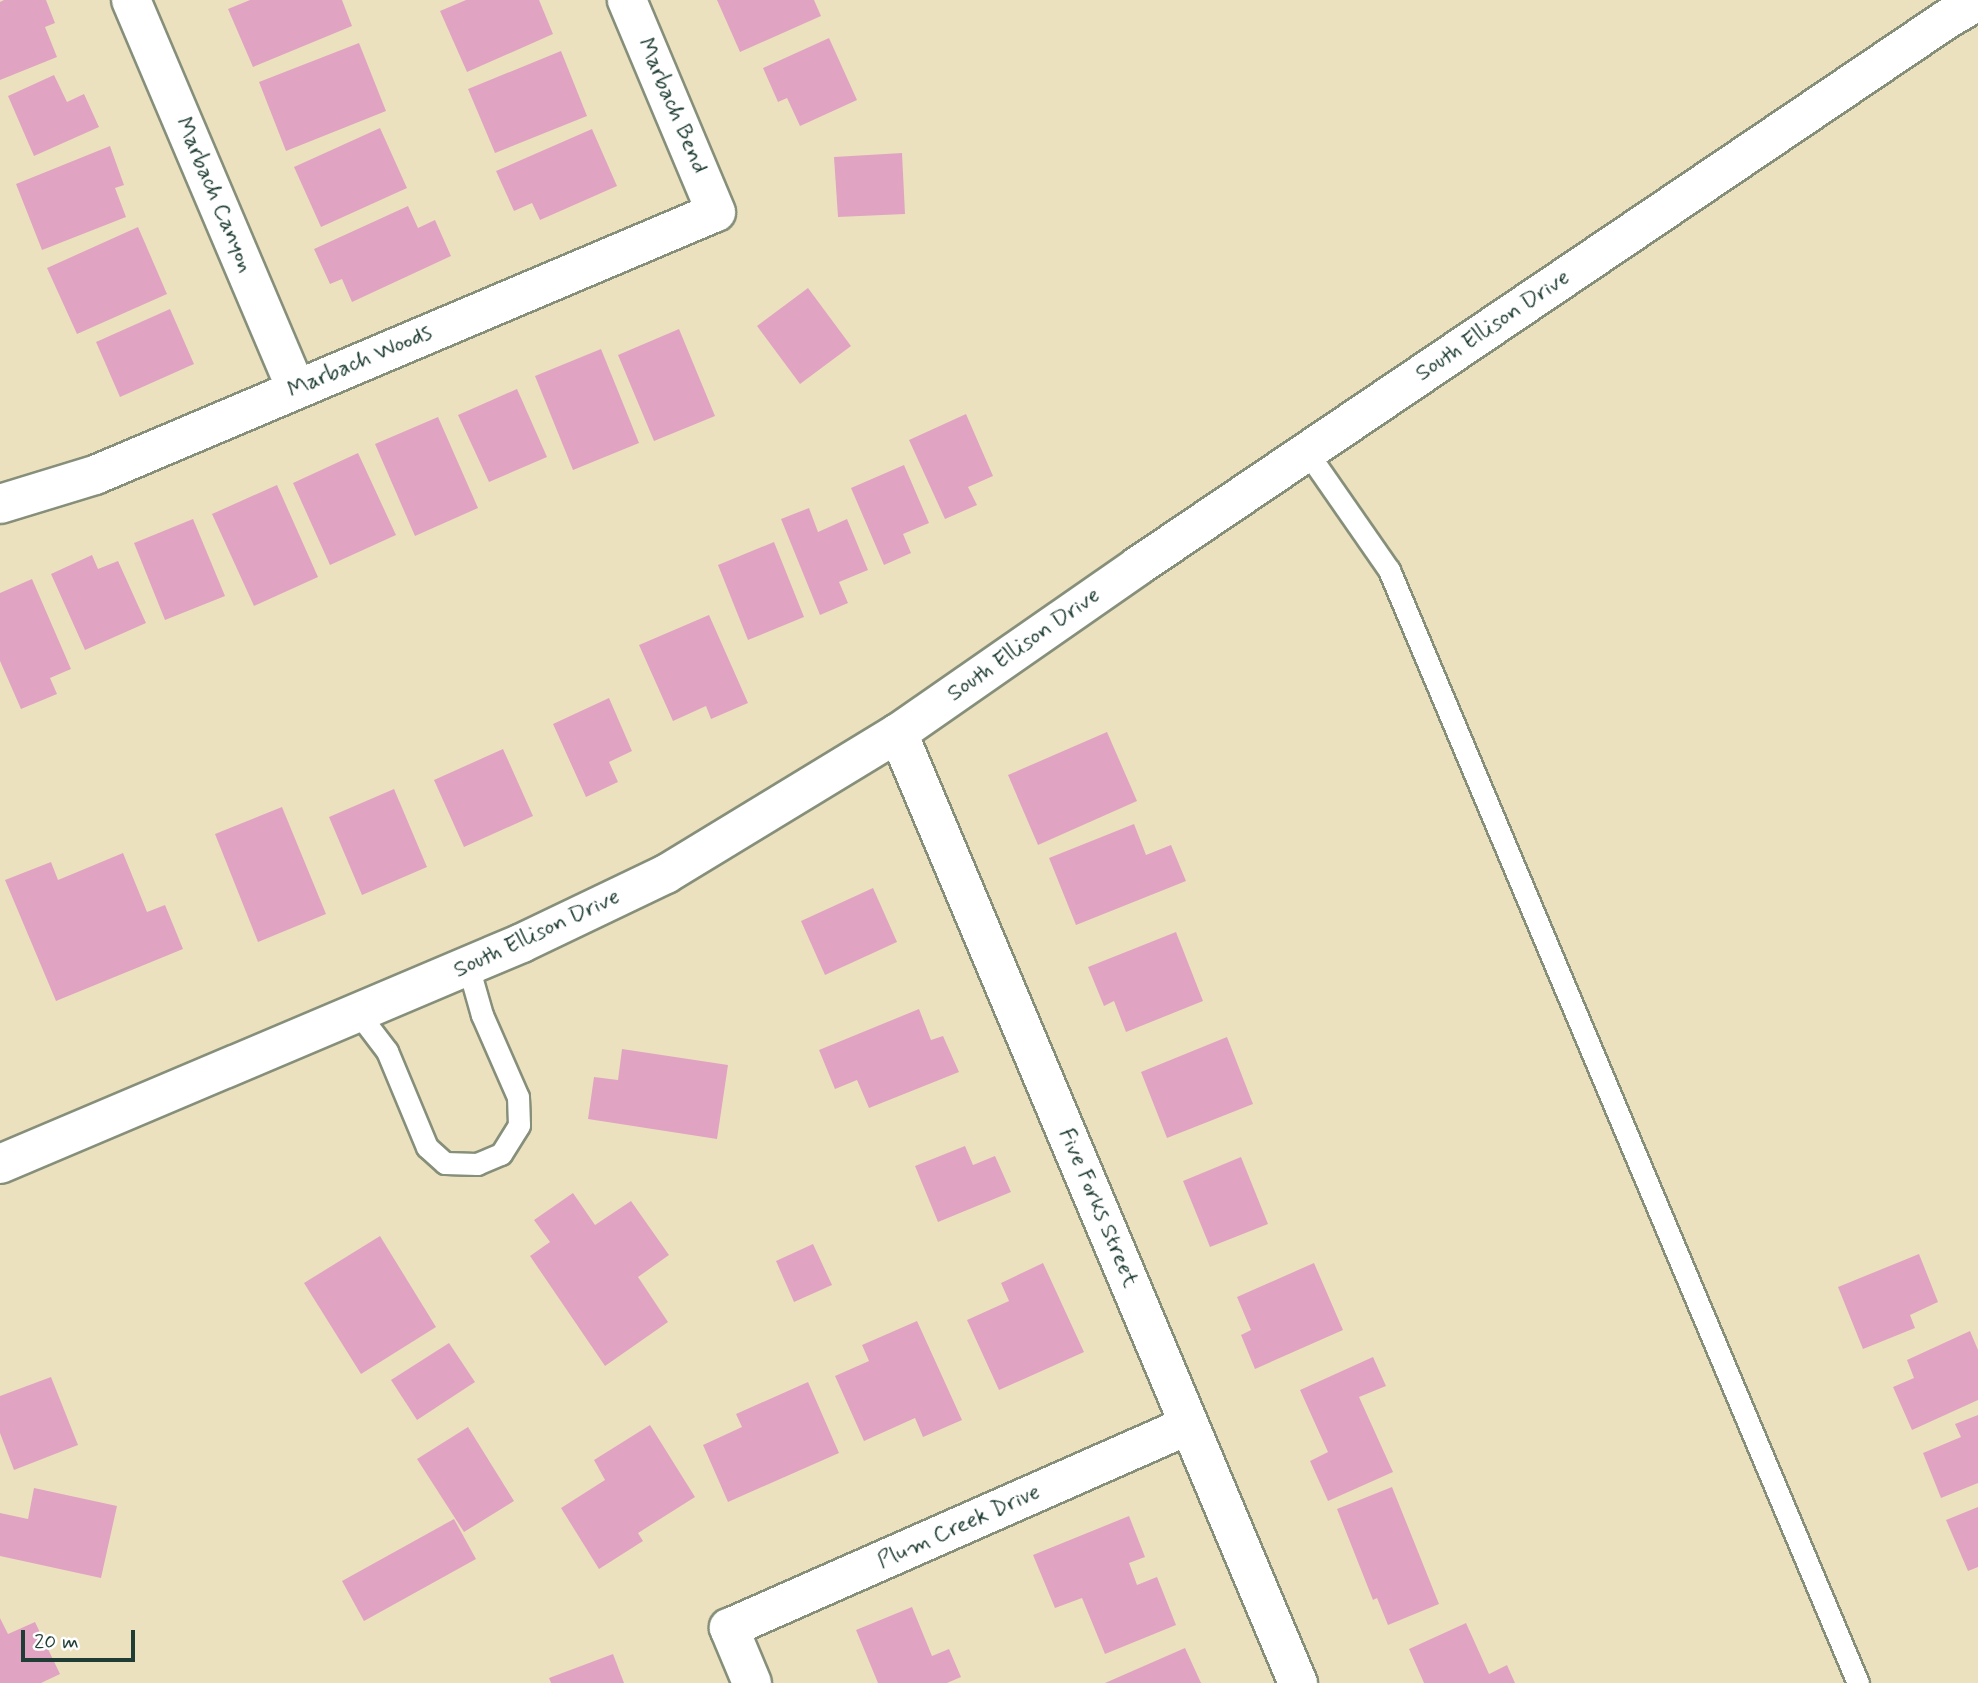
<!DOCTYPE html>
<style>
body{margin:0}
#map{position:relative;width:1978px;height:1683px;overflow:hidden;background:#ece1bf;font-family:Mynerve,sans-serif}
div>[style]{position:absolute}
.building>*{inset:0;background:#e0a4c2}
.roads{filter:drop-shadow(2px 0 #868f7a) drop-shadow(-2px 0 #868f7a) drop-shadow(0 2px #868f7a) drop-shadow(0 -2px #868f7a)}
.service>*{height:21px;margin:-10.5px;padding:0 10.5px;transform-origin:10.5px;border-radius:10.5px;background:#fff}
.minor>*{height:38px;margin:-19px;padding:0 19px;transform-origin:19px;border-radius:19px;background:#fff}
.tertiary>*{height:38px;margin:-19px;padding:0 19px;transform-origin:19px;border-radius:19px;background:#fff}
span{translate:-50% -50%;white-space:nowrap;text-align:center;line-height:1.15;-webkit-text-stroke:5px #fff;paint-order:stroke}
.street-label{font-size:23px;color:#1f3d34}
.scale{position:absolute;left:21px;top:1630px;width:114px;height:32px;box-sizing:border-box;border:4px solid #1f3d34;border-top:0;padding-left:9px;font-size:21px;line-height:24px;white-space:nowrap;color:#1f3d34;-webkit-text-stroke:5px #fff;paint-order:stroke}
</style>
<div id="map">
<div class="building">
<i style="clip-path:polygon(4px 0,46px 0,55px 23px,45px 27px,57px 57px,0 80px,0 2px)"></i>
<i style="clip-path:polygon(250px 0,342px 0,352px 26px,253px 67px,228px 9px)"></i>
<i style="clip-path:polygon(466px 0,539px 0,553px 34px,467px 72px,440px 11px)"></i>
<i style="clip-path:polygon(717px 0,814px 0,821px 16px,740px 52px)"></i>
<i style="clip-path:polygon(829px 38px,857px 100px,800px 126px,787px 98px,778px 102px,763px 68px)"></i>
<i style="clip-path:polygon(359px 43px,386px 111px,286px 151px,259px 82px)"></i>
<i style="clip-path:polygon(561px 51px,587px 116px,495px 153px,468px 89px)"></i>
<i style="clip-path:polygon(54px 75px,67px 102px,84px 94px,99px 127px,34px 156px,8px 96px)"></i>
<i style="clip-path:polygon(380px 128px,407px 188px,321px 227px,294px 167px)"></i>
<i style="clip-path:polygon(592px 129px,617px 186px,540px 220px,532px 203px,514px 211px,496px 171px)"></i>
<i style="clip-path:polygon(110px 146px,124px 185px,115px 188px,126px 217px,42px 250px,16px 184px)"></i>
<i style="clip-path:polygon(902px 153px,905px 214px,838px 217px,834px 157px)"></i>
<i style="clip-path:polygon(408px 206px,418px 228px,435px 220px,451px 256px,352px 302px,342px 279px,330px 284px,314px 249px)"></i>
<i style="clip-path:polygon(138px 227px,167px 294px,77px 334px,47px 268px)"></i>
<i style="clip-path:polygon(808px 288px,851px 346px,800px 384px,757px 326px)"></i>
<i style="clip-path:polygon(170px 309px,194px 364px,120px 397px,96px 342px)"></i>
<i style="clip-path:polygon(679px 329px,715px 416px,654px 441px,618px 355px)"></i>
<i style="clip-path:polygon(601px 349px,639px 443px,573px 470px,535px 376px)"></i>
<i style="clip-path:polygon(517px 389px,547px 457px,489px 482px,458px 415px)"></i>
<i style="clip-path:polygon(966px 414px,993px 476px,968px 487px,977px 505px,945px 519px,909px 440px)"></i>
<i style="clip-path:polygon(438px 417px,478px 508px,415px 536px,375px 444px)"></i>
<i style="clip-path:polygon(358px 453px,396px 535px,330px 565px,293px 483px)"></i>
<i style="clip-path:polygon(904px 465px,929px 523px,903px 534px,911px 553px,884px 565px,851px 488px)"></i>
<i style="clip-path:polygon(277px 485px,318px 577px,254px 606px,212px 514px)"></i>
<i style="clip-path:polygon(809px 508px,818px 532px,847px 519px,868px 570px,839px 582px,848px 603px,820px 615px,781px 519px)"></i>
<i style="clip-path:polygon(193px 519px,225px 596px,165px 620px,134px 543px)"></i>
<i style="clip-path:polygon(774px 542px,804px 617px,748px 640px,718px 565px)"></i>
<i style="clip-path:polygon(92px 555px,98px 569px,118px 561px,146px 623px,85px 650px,51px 574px)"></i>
<i style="clip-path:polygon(32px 579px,71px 669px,50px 678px,57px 694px,21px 709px,0 661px,0 593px)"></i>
<i style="clip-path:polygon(709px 615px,748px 703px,711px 719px,706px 706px,673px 721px,639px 645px)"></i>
<i style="clip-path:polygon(609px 698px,632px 751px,609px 762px,618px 782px,586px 797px,553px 724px)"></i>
<i style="clip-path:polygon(1107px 732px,1137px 801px,1038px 845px,1008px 775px)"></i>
<i style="clip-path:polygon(503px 749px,533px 816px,464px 847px,434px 780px)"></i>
<i style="clip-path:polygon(394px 789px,427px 867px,362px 895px,329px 817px)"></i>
<i style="clip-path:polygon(282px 807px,326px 914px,258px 942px,215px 834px)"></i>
<i style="clip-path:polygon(1134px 824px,1146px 855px,1171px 845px,1186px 881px,1076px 925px,1049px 858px)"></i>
<i style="clip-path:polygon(123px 853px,147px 912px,165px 905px,183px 949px,56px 1001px,5px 880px,51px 862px,58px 880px)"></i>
<i style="clip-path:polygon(873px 888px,897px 942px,825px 975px,801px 921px)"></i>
<i style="clip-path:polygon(1176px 932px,1203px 1001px,1126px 1032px,1114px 1001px,1104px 1006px,1088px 967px)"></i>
<i style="clip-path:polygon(919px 1009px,931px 1040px,943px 1036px,959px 1072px,869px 1108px,857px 1080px,835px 1089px,819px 1050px)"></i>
<i style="clip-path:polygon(1227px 1037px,1253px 1104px,1167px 1138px,1141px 1072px)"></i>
<i style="clip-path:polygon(622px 1049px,728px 1065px,717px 1139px,588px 1119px,594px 1077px,618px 1080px)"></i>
<i style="clip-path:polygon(965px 1146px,973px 1165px,995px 1156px,1011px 1192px,938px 1222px,915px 1166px)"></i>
<i style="clip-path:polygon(1241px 1157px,1268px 1224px,1210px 1247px,1183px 1181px)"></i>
<i style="clip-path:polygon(573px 1193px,595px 1225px,631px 1201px,669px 1255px,638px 1277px,668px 1322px,605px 1366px,530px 1256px,550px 1242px,534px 1220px)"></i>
<i style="clip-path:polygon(380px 1236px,436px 1327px,361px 1374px,304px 1283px)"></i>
<i style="clip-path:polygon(813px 1244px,832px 1285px,794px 1302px,776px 1261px)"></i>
<i style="clip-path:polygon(1919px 1254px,1938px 1302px,1910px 1315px,1915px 1328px,1863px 1349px,1838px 1287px)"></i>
<i style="clip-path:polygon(1043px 1263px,1084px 1352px,999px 1390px,967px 1320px,1009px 1301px,1001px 1283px)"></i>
<i style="clip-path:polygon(1314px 1263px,1343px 1330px,1255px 1369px,1241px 1335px,1251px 1330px,1237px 1297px)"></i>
<i style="clip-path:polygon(917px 1321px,962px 1420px,923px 1437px,915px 1418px,864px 1441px,835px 1376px,869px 1361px,862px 1345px)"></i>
<i style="clip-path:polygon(1970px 1331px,1978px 1350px,1978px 1400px,1912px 1430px,1893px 1387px,1914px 1378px,1907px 1360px)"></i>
<i style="clip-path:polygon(449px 1343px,475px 1382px,417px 1420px,391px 1380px)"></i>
<i style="clip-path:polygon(1373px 1357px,1386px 1386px,1359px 1397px,1393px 1472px,1328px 1501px,1310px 1461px,1328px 1452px,1300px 1390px)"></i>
<i style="clip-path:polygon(51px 1377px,78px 1445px,14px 1470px,0 1433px,0 1396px)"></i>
<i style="clip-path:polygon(808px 1382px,839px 1453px,728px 1502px,703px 1445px,742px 1427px,736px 1414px)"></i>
<i style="clip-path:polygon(1978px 1415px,1978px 1483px,1941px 1498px,1923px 1453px,1961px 1437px,1955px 1424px)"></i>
<i style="clip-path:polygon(650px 1425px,695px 1497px,638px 1533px,643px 1541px,599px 1569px,561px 1508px,605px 1480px,594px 1460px)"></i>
<i style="clip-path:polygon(468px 1427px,514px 1501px,464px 1532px,417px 1459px)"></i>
<i style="clip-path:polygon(1392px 1487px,1439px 1604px,1388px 1625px,1377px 1598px,1373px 1600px,1337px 1509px)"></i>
<i style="clip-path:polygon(34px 1488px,117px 1506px,101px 1578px,0 1556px,0 1513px,28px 1519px)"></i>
<i style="clip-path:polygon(1978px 1507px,1978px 1567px,1968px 1571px,1946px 1520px)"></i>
<i style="clip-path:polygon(1129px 1516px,1145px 1557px,1129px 1563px,1137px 1585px,1157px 1577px,1176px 1625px,1105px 1654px,1082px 1598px,1055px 1608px,1033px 1555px)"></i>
<i style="clip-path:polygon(454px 1519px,476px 1559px,364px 1621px,342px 1581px)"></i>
<i style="clip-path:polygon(912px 1607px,932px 1656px,949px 1649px,961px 1677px,947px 1683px,878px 1683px,856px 1630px)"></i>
<i style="clip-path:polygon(0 1618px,8px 1634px,35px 1622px,60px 1674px,41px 1683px,0 1683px)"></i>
<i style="clip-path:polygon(1466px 1623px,1489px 1674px,1507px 1665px,1515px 1683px,1424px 1683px,1409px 1649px)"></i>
<i style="clip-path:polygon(1185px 1648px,1201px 1683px,1105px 1683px)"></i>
<i style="clip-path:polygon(613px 1654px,624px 1683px,551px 1683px,549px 1678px)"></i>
</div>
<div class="roads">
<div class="service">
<i style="left:1307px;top:452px;width:144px;rotate:55.2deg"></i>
<i style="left:1389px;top:570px;width:1208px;rotate:67.15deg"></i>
<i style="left:358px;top:1013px;width:48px;rotate:52.7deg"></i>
<i style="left:387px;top:1051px;width:104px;rotate:67.4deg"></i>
<i style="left:427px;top:1147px;width:24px;rotate:42deg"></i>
<i style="left:445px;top:1163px;width:32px;rotate:2deg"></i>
<i style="left:477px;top:1164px;width:26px;rotate:-23deg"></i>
<i style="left:501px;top:1154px;width:34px;rotate:-58deg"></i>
<i style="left:519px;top:1125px;width:28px;rotate:-92deg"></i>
<i style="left:518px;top:1097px;width:90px;rotate:-113.7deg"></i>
<i style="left:482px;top:1015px;width:51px;rotate:-105.9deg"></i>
</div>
<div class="minor">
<i style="left:131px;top:0;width:423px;rotate:67deg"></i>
<i style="left:0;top:504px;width:99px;rotate:-17deg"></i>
<i style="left:95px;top:475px;width:674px;rotate:-22.95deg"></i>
<i style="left:716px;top:212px;width:230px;rotate:-112.8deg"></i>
<i style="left:898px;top:733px;width:1031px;rotate:67.17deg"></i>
<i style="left:752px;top:1683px;width:60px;rotate:-112.7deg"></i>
<i style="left:729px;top:1628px;width:503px;rotate:-23.81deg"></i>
</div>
<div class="tertiary">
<i style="left:0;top:1164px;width:567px;rotate:-22.95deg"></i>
<i style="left:522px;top:943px;width:160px;rotate:-25.6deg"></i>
<i style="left:666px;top:874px;width:271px;rotate:-31.3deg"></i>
<i style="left:898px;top:733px;width:292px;rotate:-34.8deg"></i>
<i style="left:1138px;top:566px;width:977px;rotate:-34.06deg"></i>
<i style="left:1947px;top:19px;width:36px;rotate:-30deg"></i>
</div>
</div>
<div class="street-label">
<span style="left:672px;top:106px;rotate:67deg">Marbach Bend</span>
<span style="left:214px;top:195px;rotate:67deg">Marbach Canyon</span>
<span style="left:1493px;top:326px;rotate:-34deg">South Ellison Drive</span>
<span style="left:360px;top:362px;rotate:-23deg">Marbach Woods</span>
<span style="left:1024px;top:645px;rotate:-35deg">South Ellison Drive</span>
<span style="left:537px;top:934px;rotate:-25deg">South Ellison Drive</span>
<span style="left:1098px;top:1208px;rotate:67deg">Five Forks Street</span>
<span style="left:959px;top:1527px;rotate:-24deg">Plum Creek Drive</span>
</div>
<div class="scale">20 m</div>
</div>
